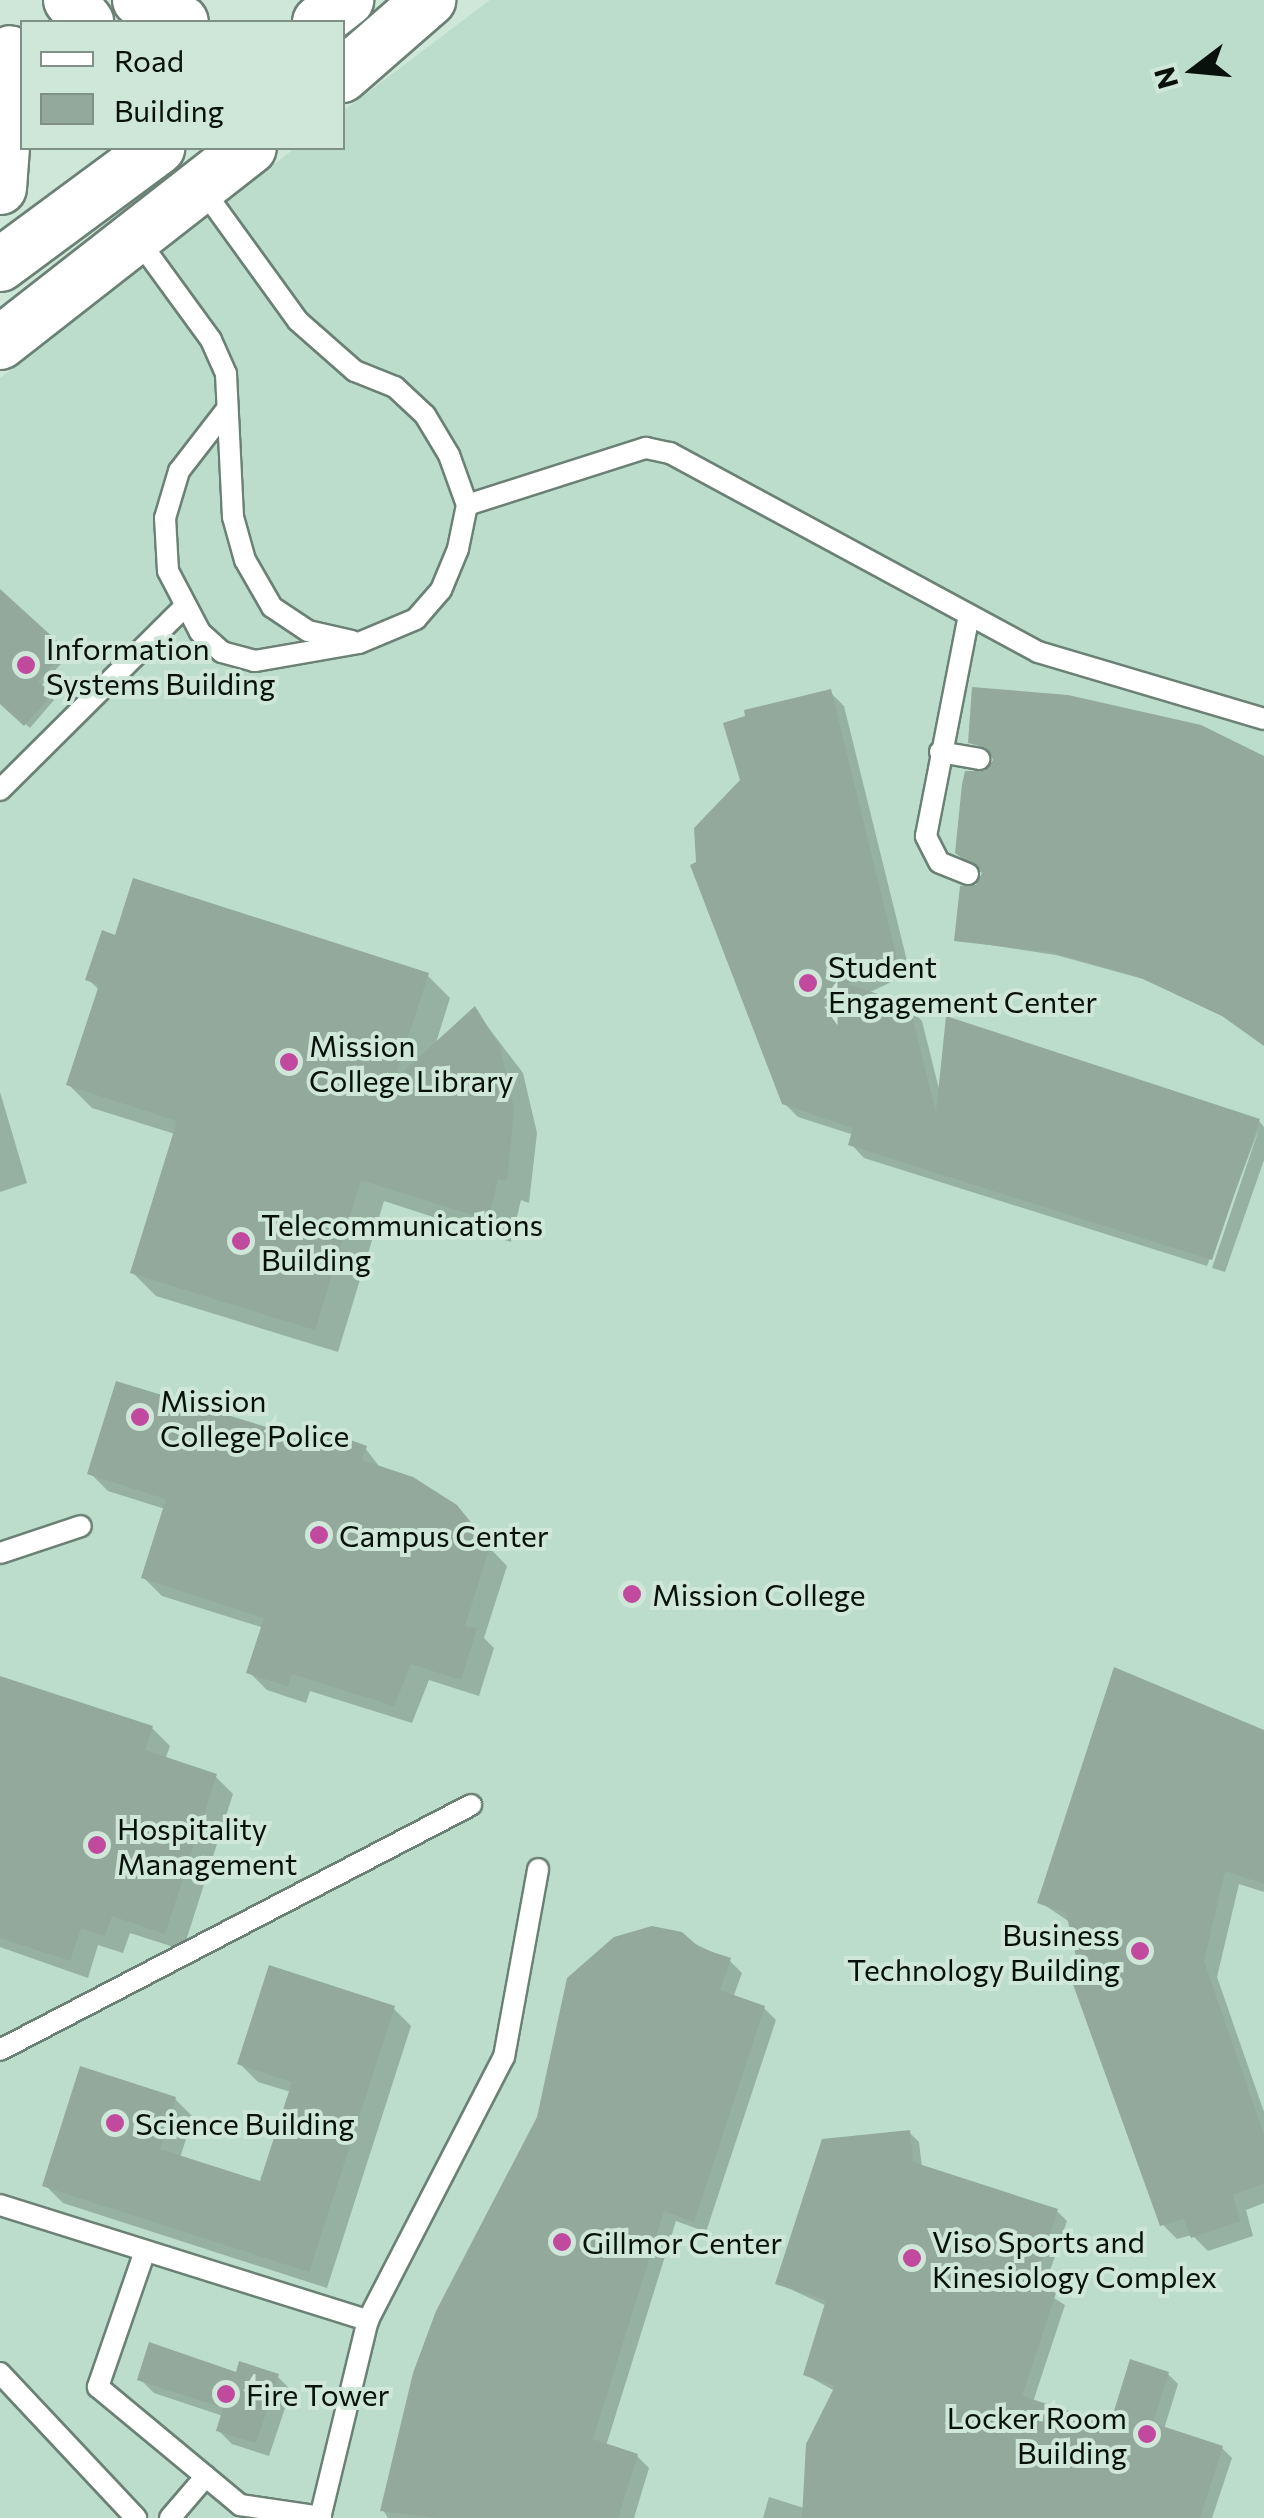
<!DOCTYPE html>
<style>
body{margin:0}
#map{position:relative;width:1264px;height:2518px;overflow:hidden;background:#cee7d9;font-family:Commissioner,sans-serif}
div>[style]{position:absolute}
.built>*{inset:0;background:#bcddcb}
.shadow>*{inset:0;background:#0003}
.building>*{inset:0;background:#92a99c}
.roads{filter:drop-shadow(2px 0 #6b8175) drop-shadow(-2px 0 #6b8175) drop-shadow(0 2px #6b8175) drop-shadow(0 -2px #6b8175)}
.service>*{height:20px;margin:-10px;padding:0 10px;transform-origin:10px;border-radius:10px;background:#fff}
.tertiary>*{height:52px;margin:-26px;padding:0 26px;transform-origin:26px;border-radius:26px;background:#fff}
.dots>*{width:28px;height:28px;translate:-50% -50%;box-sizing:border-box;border:5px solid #cee7d9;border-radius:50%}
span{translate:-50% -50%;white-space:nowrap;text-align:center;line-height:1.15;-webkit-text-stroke:8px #cee7d9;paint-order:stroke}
.poi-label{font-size:30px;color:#08110c}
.left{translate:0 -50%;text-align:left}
.right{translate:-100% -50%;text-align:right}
.legend{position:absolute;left:20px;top:20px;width:325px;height:130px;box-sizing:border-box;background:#cee7d9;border:2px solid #7f9187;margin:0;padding:12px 18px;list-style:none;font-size:30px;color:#08110c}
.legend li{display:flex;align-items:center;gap:20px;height:50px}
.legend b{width:50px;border:2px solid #7f9187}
.north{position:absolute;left:1144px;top:20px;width:100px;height:100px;-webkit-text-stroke:8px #cee7d9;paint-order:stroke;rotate:254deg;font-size:28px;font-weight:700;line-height:40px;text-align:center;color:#08110c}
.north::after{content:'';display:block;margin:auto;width:35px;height:45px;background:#08110c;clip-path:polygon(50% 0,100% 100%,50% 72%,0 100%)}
</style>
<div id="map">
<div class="built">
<i style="clip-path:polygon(490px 0,1264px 0,1264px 2518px,0 2518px,0 378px,295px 148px,342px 148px,343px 111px)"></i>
</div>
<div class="shadow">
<i style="clip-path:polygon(0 592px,69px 655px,40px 687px,54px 700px,30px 728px,0 701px)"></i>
<i style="clip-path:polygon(830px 692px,844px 706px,910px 973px,868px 993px,907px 1006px,922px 1021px,940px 1093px,1259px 1121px,1264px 1127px,1264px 1160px,1225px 1272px,1212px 1268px,1260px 1126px,1207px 1266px,864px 1158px,851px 1144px,854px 1135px,798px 1117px,784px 1103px)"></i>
<i style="clip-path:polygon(970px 742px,1264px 759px,1264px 1045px,1229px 1019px,1143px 979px,1056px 955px,957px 940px,984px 873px,986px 774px,995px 761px,991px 750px)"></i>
<i style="clip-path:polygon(116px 938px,427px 975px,450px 998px,435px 1046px,475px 1010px,523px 1073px,537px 1133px,529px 1203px,521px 1200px,511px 1242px,384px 1201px,338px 1352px,156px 1296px,133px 1273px,175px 1134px,92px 1108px,69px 1085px,100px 991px,88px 979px)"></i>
<i style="clip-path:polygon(0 1092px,27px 1183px,0 1192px)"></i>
<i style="clip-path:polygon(321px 1446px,365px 1448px,382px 1470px,453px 1510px,507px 1566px,484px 1638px,494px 1648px,479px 1696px,429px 1680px,412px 1723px,310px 1691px,306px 1703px,267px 1690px,249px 1672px,264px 1628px,162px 1596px,144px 1578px,165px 1509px,108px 1491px,90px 1473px)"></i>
<i style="clip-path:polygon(0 1678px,152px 1728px,170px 1746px,165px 1760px,215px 1776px,233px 1794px,183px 1950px,130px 1933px,123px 1953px,98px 1945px,88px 1978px,0 1947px)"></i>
<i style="clip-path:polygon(1264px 1733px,1264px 1892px,1239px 1884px,1217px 1977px,1264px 2112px,1264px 2203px,1246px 2210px,1253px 2236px,1208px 2251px,1192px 2235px,1177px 2239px,1162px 2224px,1071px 1923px,1040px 1902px)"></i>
<i style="clip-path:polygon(666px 1930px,729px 1960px,742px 1973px,733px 1998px,764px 2008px,776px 2020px,706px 2232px,676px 2221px,606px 2446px,637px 2456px,649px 2468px,634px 2518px,388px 2518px,383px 2510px)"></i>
<i style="clip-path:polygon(393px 2008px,411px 2026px,327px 2288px,63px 2203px,45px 2185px,175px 2099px,193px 2117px,180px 2158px,262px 2184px,291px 2092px,258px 2082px,240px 2064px)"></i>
<i style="clip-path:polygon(909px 2132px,919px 2142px,922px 2167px,1057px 2211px,1067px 2221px,1043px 2291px,1065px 2305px,1033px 2402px,1111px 2427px,1168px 2374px,1178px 2384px,1164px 2429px,1222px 2448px,1232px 2458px,1212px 2518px,763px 2518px,769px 2497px,804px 2508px,835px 2391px,806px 2375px,827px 2306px,777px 2283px)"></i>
<i style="clip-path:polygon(277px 2376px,291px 2390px,269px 2456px,232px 2444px,218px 2430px,223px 2416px,154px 2393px,140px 2379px)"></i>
</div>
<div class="building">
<i style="clip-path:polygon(0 589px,67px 650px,38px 681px,52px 694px,24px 726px,0 704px)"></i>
<i style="clip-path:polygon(972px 687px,1068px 695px,1201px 725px,1264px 756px,1264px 1046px,1222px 1016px,1137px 976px,1050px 952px,954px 941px,960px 886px,976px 885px,982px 873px,955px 853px,962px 784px,965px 771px,985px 771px,993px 760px,987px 748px,968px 743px)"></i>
<i style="clip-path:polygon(831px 689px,897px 959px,847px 984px,909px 1004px,936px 1113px,946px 1016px,1260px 1119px,1212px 1260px,848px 1145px,853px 1128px,782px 1104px,690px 865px,696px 862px,694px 828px,740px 780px,723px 723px,745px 716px,744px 710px)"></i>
<i style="clip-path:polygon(133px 878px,429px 973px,394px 1080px,475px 1006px,500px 1047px,514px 1109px,507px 1181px,498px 1179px,488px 1220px,361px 1180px,315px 1330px,130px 1273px,177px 1121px,66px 1085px,99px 985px,85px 980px,102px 930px,115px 935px)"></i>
<i style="clip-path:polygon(116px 1381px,319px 1443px,325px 1431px,367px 1446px,362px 1460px,413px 1477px,457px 1505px,490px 1546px,465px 1626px,477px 1628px,461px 1680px,411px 1664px,394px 1706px,292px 1674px,288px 1686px,246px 1673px,264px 1618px,141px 1578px,166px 1499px,87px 1474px)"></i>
<i style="clip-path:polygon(1114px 1667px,1264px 1730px,1264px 1884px,1225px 1871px,1204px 1961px,1264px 2135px,1264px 2183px,1233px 2195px,1240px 2221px,1191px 2238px,1184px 2219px,1160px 2226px,1070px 1976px,1076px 1956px,1066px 1913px,1037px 1903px)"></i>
<i style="clip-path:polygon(0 1676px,153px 1726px,145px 1750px,217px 1774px,165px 1934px,112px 1916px,105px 1936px,81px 1928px,70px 1961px,0 1938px)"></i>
<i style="clip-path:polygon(652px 1926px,682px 1932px,700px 1948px,731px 1958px,720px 1990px,765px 2006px,694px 2222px,664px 2211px,593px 2439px,638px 2454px,618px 2518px,437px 2518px,380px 2511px,413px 2373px,436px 2311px,537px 2117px,567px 1978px,614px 1937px)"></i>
<i style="clip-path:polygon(269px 1965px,395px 2006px,309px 2272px,42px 2186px,80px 2066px,176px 2097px,160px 2149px,260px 2181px,292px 2082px,237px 2064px)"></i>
<i style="clip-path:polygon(910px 2130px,913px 2162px,1058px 2209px,1033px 2285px,1056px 2293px,1022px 2396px,1110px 2424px,1130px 2359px,1169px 2372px,1153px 2423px,1223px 2446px,1200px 2518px,802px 2518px,806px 2444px,835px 2386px,803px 2375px,826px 2300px,775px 2284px,822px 2139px)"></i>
<i style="clip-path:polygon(149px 2342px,236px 2372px,239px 2361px,279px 2374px,256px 2443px,216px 2431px,223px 2408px,137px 2380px)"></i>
</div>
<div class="roads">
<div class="service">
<i style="left:201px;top:187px;width:165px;rotate:54.1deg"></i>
<i style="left:298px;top:321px;width:76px;rotate:41.3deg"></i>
<i style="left:355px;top:371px;width:43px;rotate:21.8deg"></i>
<i style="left:395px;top:387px;width:41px;rotate:43deg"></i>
<i style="left:425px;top:415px;width:47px;rotate:59deg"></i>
<i style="left:449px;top:455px;width:53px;rotate:70.2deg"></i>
<i style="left:467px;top:505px;width:45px;rotate:101.6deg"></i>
<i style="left:458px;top:549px;width:44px;rotate:112.5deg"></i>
<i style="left:441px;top:590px;width:38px;rotate:131deg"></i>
<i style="left:416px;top:619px;width:62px;rotate:157.2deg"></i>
<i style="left:359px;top:643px;width:106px;rotate:170.2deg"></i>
<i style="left:255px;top:661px;width:34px;rotate:-165deg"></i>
<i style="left:222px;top:652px;width:30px;rotate:-138deg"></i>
<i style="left:200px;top:632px;width:69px;rotate:-117.7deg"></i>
<i style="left:168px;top:571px;width:53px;rotate:-93.2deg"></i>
<i style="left:165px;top:518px;width:49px;rotate:-73.4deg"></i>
<i style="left:179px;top:471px;width:78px;rotate:-52.3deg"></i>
<i style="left:136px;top:237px;width:127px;rotate:53.9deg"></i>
<i style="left:211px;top:340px;width:37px;rotate:66deg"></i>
<i style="left:226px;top:374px;width:143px;rotate:87.2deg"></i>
<i style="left:233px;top:517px;width:45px;rotate:74.4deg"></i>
<i style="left:245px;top:560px;width:54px;rotate:60.1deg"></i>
<i style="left:272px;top:607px;width:43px;rotate:33.7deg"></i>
<i style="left:308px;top:631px;width:45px;rotate:12.8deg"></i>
<i style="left:467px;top:505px;width:188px;rotate:-17.7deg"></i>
<i style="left:646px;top:448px;width:25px;rotate:12deg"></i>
<i style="left:670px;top:453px;width:418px;rotate:28.4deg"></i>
<i style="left:1038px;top:652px;width:236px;rotate:16.5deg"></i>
<i style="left:940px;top:752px;width:40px;rotate:10deg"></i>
<i style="left:0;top:790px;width:258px;rotate:-44.8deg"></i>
<i style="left:968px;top:874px;width:31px;rotate:-158deg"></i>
<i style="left:939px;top:862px;width:29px;rotate:-117deg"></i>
<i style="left:926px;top:836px;width:225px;rotate:-79deg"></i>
<i style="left:0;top:1553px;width:85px;rotate:-18.4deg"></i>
<i style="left:0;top:2050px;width:531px;rotate:-27.48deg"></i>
<i style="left:0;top:2205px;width:386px;rotate:17.4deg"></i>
<i style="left:145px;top:2251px;width:144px;rotate:109.1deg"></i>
<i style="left:98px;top:2387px;width:185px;rotate:39.7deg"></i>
<i style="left:240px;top:2505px;width:82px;rotate:8.4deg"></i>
<i style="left:0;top:2373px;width:199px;rotate:46.8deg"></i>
<i style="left:170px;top:2518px;width:55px;rotate:-49.4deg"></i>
<i style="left:320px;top:2518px;width:204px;rotate:-76.4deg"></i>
<i style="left:368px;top:2320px;width:296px;rotate:-62.7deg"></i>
<i style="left:504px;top:2057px;width:191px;rotate:-79.7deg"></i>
</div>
<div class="tertiary">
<i style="left:70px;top:0;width:28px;rotate:52deg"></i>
<i style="left:139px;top:0;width:48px;rotate:27.1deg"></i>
<i style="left:319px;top:22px;width:36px;rotate:-38deg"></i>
<i style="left:342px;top:76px;width:116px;rotate:-41.1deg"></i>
<i style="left:0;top:188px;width:136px;rotate:-85.8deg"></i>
<i style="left:0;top:265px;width:197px;rotate:-36.5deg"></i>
<i style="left:0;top:343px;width:317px;rotate:-38deg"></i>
</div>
</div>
<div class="dots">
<i style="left:26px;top:665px;background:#c24a9e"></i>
<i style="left:808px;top:983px;background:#c24a9e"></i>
<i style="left:289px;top:1062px;background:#c24a9e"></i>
<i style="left:241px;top:1241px;background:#c24a9e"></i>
<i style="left:140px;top:1417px;background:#c24a9e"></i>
<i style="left:319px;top:1535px;background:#c24a9e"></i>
<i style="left:632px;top:1594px;background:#c24a9e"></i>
<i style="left:97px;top:1845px;background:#c24a9e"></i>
<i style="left:1140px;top:1951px;background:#c24a9e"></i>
<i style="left:115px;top:2123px;background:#c24a9e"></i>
<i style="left:562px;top:2242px;background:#c24a9e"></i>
<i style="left:912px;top:2258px;background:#c24a9e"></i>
<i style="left:226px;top:2394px;background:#c24a9e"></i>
<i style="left:1147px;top:2434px;background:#c24a9e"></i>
</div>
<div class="poi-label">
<span class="left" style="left:46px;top:665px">Information<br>Systems Building</span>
<span class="left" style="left:828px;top:983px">Student<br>Engagement Center</span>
<span class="left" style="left:309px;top:1062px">Mission<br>College Library</span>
<span class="left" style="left:261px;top:1241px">Telecommunications<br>Building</span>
<span class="left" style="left:160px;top:1417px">Mission<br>College Police</span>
<span class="left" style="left:339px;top:1535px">Campus Center</span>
<span class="left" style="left:652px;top:1594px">Mission College</span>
<span class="left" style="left:117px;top:1845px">Hospitality<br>Management</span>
<span class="right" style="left:1120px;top:1951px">Business<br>Technology Building</span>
<span class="left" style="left:135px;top:2123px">Science Building</span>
<span class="left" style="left:932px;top:2258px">Viso Sports and<br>Kinesiology Complex</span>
<span class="left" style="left:582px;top:2242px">Gillmor Center</span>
<span class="left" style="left:246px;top:2394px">Fire Tower</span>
<span class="right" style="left:1127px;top:2434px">Locker Room<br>Building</span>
</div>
<ul class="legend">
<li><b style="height:12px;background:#fff"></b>Road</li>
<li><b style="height:28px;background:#92a99c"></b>Building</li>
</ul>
<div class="north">N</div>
</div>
